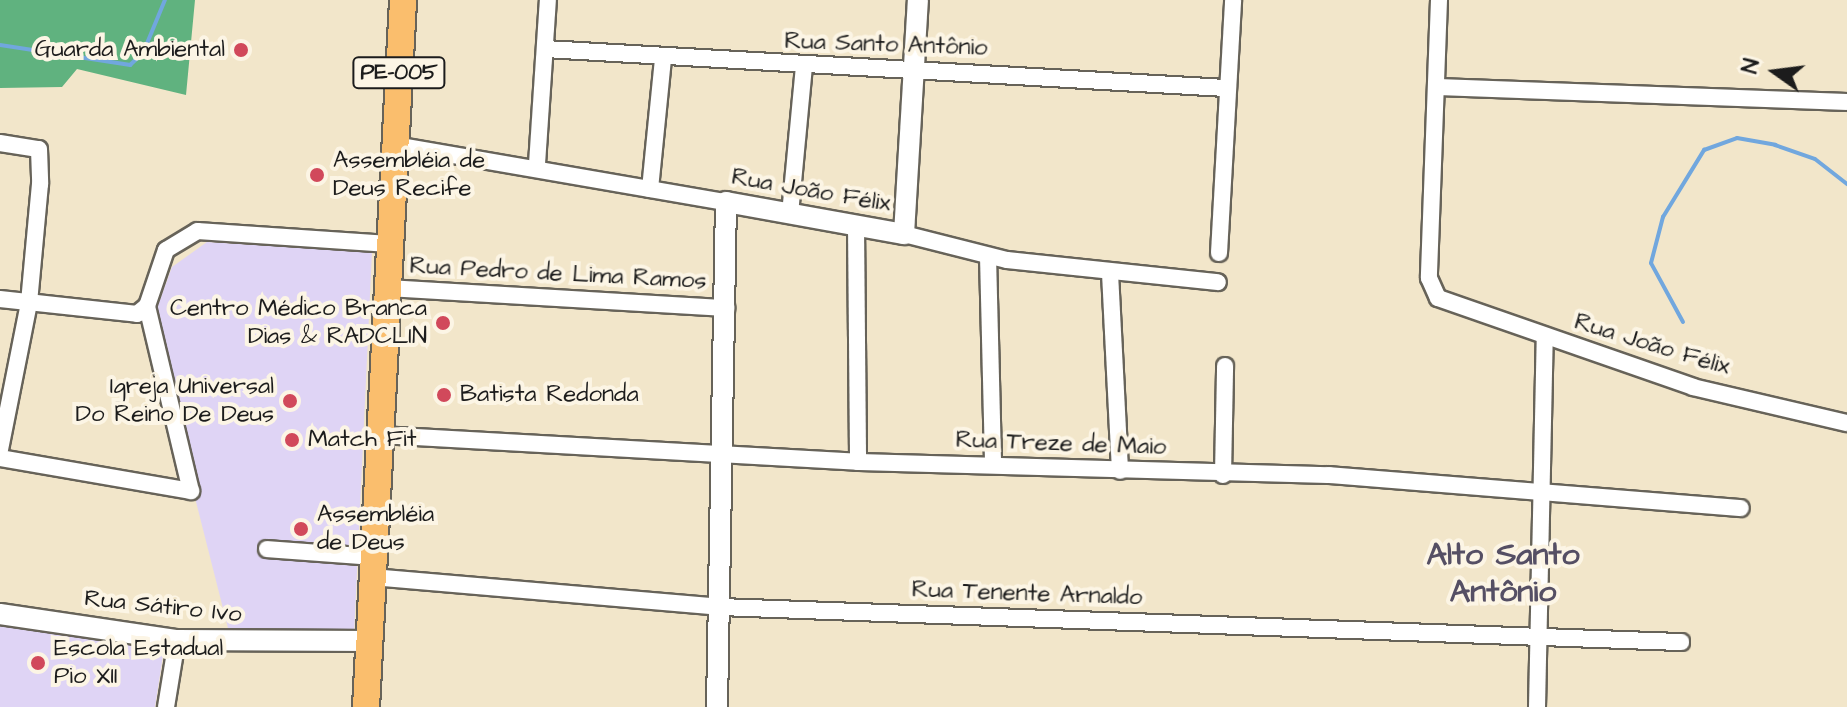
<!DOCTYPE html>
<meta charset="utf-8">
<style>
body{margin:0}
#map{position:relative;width:1847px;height:707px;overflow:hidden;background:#f2e6ca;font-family:"Architects Daughter",sans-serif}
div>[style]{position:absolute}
.built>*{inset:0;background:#dfd4f5}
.forest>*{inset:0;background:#60b27f}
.stream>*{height:4px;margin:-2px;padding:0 2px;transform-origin:2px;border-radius:2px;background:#71a7de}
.roads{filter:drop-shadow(2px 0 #676359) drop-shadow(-2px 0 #676359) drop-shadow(0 2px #676359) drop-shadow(0 -2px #676359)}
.minor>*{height:16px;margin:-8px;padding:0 8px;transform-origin:8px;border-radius:8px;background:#fff}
.tertiary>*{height:20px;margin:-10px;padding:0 10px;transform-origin:10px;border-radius:10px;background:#fff}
.primary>*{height:26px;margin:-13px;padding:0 13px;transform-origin:13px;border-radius:13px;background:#fabe6d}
.dots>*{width:22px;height:22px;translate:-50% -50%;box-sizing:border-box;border:4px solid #fcf5e5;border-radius:50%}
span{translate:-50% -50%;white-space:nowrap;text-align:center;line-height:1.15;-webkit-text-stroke:8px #fcf5e5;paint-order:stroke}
.shield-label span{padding:2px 6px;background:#fcf5e5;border:2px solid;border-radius:6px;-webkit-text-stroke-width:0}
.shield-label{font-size:22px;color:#1c1c1c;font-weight:700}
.street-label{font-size:24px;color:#1c1c1c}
.poi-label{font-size:24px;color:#1c1c1c}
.right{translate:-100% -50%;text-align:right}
.left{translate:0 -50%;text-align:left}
.district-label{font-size:32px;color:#554f64;font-weight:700}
.north{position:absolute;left:1735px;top:32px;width:80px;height:80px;-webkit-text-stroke:6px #fcf5e5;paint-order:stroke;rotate:284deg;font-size:22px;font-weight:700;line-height:32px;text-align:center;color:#1c1c1c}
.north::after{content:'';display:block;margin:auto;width:28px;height:36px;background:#1c1c1c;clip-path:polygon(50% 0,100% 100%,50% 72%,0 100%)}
</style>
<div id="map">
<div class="built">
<i style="clip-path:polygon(207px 242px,372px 252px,354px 635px,230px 636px,151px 324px,172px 267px)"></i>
<i style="clip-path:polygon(0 625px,164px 649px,155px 707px,0 707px)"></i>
</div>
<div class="forest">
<i style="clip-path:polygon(0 0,195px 0,186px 95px,77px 69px,62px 87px,0 88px)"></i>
</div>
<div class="stream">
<i style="left:0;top:45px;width:132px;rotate:8.7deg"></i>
<i style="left:130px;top:65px;width:18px;rotate:-43deg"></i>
<i style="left:143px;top:53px;width:57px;rotate:-67.5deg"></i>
<i style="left:1683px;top:322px;width:67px;rotate:-118.5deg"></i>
<i style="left:1651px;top:263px;width:48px;rotate:-75.4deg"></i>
<i style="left:1663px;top:217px;width:79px;rotate:-58.5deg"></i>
<i style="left:1704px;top:150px;width:35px;rotate:-20deg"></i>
<i style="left:1737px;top:138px;width:39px;rotate:10deg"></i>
<i style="left:1775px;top:145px;width:42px;rotate:19.3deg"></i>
<i style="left:1815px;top:159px;width:41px;rotate:38deg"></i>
</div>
<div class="roads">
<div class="minor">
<i style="left:1439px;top:0;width:278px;rotate:92.1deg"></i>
<i style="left:1429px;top:278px;width:22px;rotate:66deg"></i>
<i style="left:1438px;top:298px;width:270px;rotate:19.2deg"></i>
<i style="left:1693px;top:387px;width:158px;rotate:13.2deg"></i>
<i style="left:545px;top:49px;width:682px;rotate:3.28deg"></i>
<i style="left:1439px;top:87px;width:408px;rotate:2.1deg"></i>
<i style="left:0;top:143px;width:39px;rotate:9deg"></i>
<i style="left:39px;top:149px;width:35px;rotate:88deg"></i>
<i style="left:40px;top:184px;width:120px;rotate:95.3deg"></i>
<i style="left:29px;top:303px;width:149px;rotate:101.2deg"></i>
<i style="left:395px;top:145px;width:336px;rotate:9.8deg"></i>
<i style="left:537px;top:164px;width:164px;rotate:-86.2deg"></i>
<i style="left:650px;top:189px;width:131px;rotate:-84.3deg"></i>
<i style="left:790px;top:214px;width:148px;rotate:-84.6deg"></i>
<i style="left:856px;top:225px;width:237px;rotate:89.5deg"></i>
<i style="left:904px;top:234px;width:106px;rotate:14.2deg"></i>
<i style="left:1007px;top:260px;width:212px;rotate:6deg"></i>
<i style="left:1219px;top:253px;width:253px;rotate:-86.8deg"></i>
<i style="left:988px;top:256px;width:208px;rotate:88.6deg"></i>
<i style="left:1110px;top:273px;width:198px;rotate:87.1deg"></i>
<i style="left:387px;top:288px;width:340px;rotate:3.4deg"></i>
<i style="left:0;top:299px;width:138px;rotate:6.2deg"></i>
<i style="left:137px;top:314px;width:13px;rotate:-39deg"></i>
<i style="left:147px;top:306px;width:59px;rotate:-71.3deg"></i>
<i style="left:166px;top:250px;width:37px;rotate:-31deg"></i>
<i style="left:198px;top:231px;width:191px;rotate:3.9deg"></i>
<i style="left:379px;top:435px;width:480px;rotate:3.2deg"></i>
<i style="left:858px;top:462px;width:471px;rotate:1.6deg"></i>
<i style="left:1329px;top:475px;width:413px;rotate:4.6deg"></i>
<i style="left:0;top:458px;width:194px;rotate:9.8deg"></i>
<i style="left:191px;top:491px;width:190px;rotate:-103.4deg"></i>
<i style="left:1223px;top:475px;width:109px;rotate:-88.9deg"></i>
<i style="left:267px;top:549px;width:106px;rotate:4.3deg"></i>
<i style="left:371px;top:577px;width:350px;rotate:4.9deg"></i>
<i style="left:720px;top:607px;width:962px;rotate:2.09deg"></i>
<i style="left:166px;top:707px;width:68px;rotate:-80.7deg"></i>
<i style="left:1537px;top:707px;width:368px;rotate:-88.8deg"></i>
</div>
<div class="tertiary">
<i style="left:0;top:614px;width:179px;rotate:8.4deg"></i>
<i style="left:177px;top:640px;width:192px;rotate:0.3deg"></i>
<i style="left:717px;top:707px;width:505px;rotate:-88.98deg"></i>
<i style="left:726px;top:202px;width:181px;rotate:10.2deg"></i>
<i style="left:904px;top:234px;width:234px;rotate:-86.6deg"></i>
</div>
<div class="primary">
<i style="left:366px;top:707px;width:708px;rotate:-87deg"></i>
</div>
</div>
<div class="dots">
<i style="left:241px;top:50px;background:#d1495b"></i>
<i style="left:317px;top:175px;background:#d1495b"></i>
<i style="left:443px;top:323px;background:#d1495b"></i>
<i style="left:444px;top:395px;background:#d1495b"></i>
<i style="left:290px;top:401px;background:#d1495b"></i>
<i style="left:292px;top:440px;background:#d1495b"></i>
<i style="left:301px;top:529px;background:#d1495b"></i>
<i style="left:38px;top:663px;background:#d1495b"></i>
</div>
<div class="shield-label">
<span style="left:399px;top:73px">PE-005</span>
</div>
<div class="street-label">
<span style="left:886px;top:45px;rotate:2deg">Rua Santo Antônio</span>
<span style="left:811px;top:191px;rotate:10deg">Rua João Félix</span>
<span style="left:558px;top:274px;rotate:3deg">Rua Pedro de Lima Ramos</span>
<span style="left:1652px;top:345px;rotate:17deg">Rua João Félix</span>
<span style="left:1061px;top:444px;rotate:2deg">Rua Treze de Maio</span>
<span style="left:1027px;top:594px;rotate:2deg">Rua Tenente Arnaldo</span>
<span style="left:163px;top:607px;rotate:6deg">Rua Sátiro Ivo</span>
</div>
<div class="poi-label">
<span class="right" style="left:225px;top:50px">Guarda Ambiental</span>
<span class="left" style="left:333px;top:175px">Assembléia de<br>Deus Recife</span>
<span class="right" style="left:427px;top:323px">Centro Médico Branca<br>Dias &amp; RADCLIN</span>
<span class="right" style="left:274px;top:401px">Igreja Universal<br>Do Reino De Deus</span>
<span class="left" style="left:460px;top:395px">Batista Redonda</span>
<span class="left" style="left:308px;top:440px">Match Fit</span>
<span class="left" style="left:317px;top:529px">Assembléia<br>de Deus</span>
<span class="left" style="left:54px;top:663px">Escola Estadual<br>Pio XII</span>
</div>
<div class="district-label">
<span style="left:1503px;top:574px">Alto Santo<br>Antônio</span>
</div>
<div class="north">N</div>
</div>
